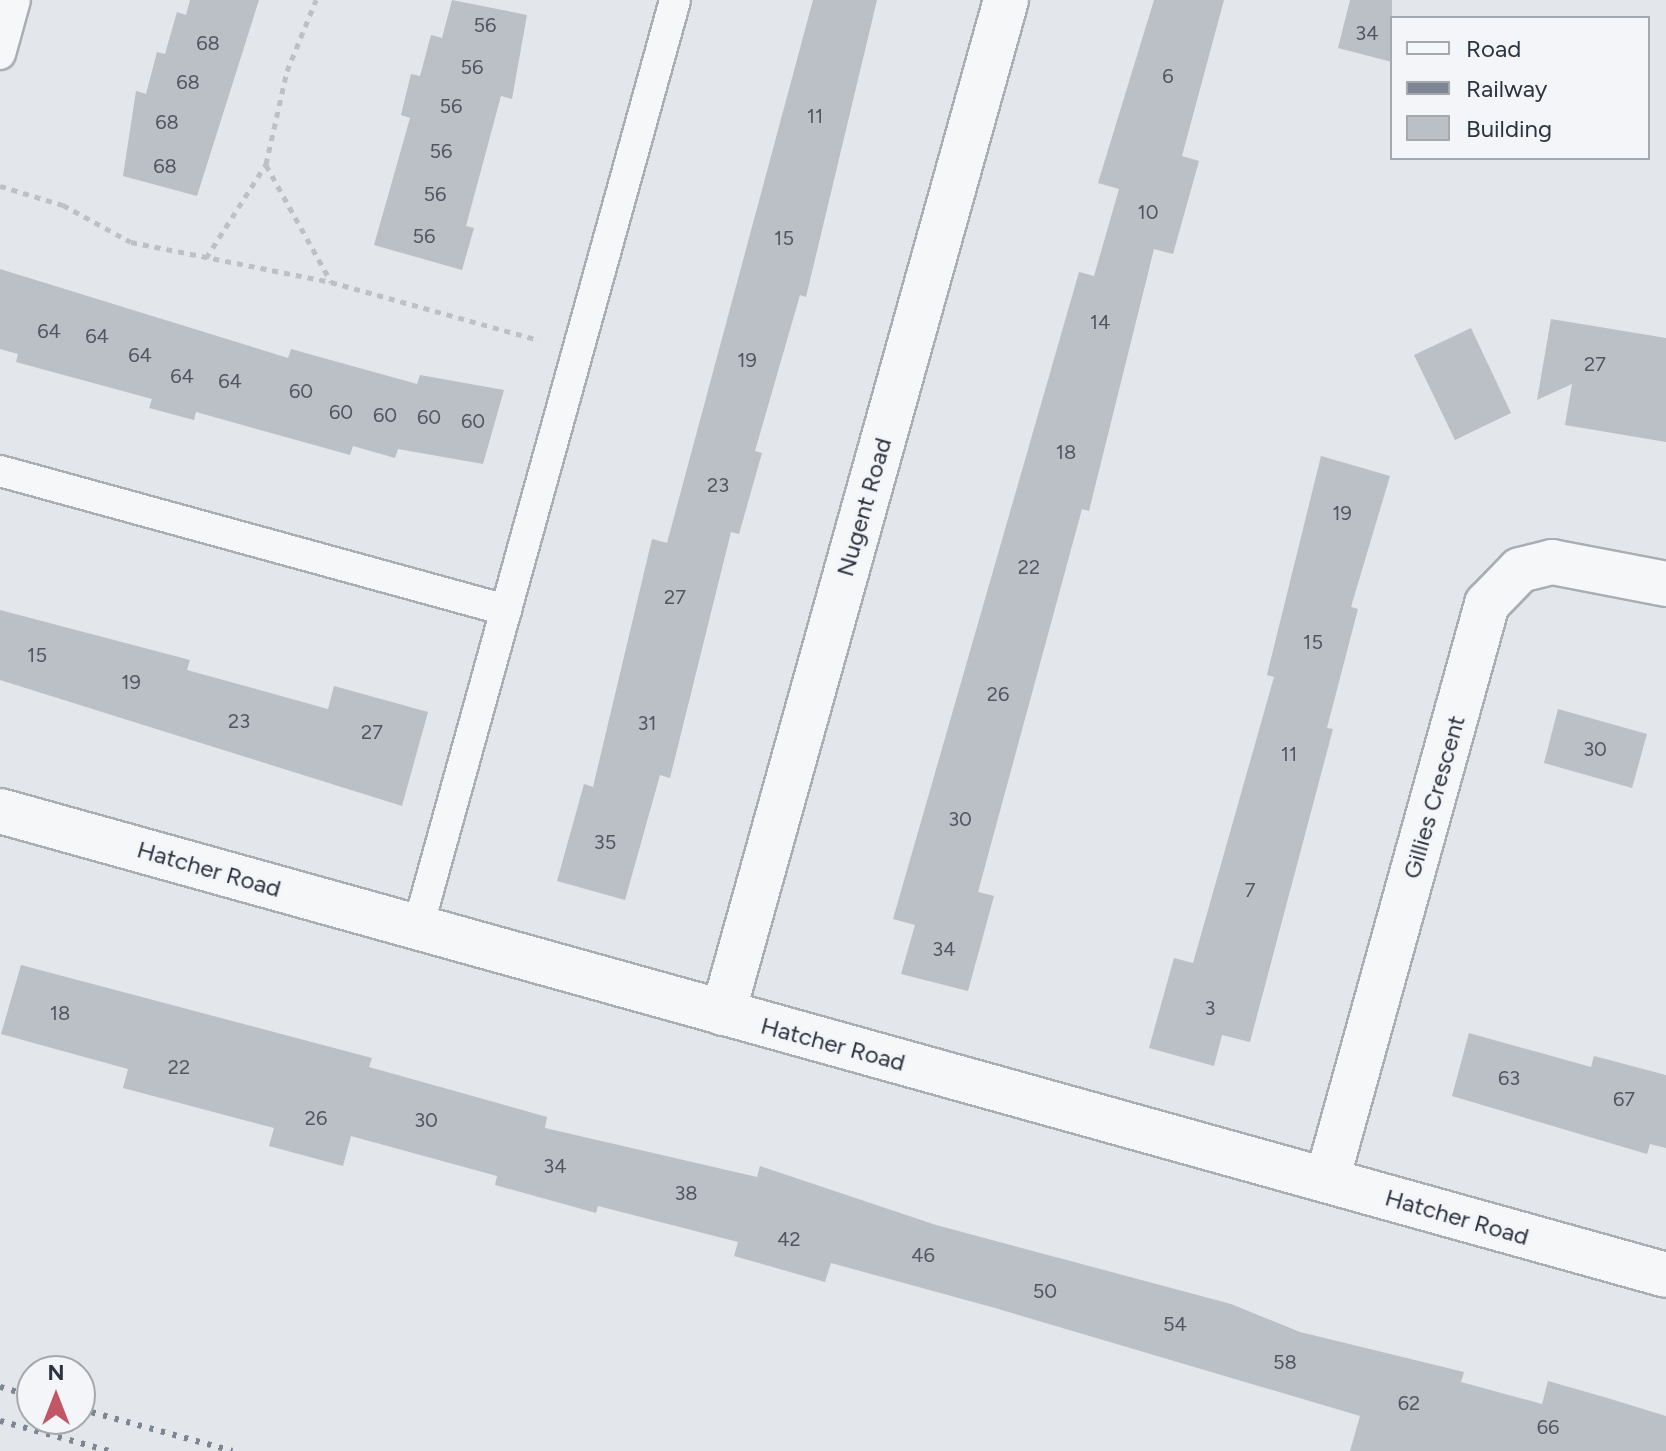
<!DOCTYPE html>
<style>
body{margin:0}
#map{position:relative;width:1666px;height:1451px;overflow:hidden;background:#e3e6ea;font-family:Figtree,sans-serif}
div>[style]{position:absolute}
.building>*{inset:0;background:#bbbfc6}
.path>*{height:5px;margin-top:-2.5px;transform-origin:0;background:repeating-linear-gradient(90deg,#bec0c5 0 6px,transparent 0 12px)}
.roads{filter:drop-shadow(2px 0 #a9adb4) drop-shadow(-2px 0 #a9adb4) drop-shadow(0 2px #a9adb4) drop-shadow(0 -2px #a9adb4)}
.service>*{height:30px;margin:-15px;padding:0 15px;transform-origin:15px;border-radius:15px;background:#f6f7f9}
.minor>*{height:44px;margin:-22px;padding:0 22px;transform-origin:22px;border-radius:22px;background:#f6f7f9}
.rail>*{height:6px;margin-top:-3px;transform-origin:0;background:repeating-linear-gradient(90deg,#7e8692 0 4px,transparent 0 12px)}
span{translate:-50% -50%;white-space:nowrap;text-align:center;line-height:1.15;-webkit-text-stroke:6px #f3f5f8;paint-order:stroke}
.number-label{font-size:20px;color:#505762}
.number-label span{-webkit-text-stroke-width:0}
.street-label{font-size:24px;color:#2d3441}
.legend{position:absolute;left:1390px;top:16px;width:260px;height:144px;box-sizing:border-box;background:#f3f5f8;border:2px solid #a4a8af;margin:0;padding:10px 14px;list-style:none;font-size:24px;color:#2d3441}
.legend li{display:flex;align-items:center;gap:16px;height:40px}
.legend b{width:40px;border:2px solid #a4a8af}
.north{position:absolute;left:16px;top:1355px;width:80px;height:80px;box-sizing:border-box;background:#f3f5f8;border:2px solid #a4a8af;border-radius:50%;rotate:0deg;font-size:22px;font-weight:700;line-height:32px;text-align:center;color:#2d3441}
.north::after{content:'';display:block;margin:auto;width:28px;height:36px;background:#c25666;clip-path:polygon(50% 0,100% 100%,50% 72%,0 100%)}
</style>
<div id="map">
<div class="building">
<i style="clip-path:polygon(190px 0,259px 0,197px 196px,123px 176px,136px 91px,146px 94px,157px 52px,165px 54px,177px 12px,186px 15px)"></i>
<i style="clip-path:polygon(452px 0,527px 15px,512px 99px,501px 96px,466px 226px,474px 228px,462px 270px,374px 245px,410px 118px,401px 115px,411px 74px,420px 76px,431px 35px,442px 38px)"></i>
<i style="clip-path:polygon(813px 0,877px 0,806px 297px,800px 295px,755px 451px,762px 453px,739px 534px,731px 532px,670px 778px,660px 775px,625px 900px,557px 881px,584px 784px,593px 787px,652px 539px,667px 543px)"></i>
<i style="clip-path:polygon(1154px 0,1224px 0,1182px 156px,1199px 161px,1173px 254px,1154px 249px,1089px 511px,1082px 509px,978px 892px,994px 896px,968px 991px,901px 974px,915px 925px,893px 919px,1079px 272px,1094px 276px,1119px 189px,1098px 183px)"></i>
<i style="clip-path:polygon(1350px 0,1392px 0,1392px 62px,1338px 48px)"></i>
<i style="clip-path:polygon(0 269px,288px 358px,291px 349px,417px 384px,420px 375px,504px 390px,483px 464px,398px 449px,395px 458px,353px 446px,350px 455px,196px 412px,194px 420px,149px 408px,152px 399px,16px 362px,18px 354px,0 349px)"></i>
<i style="clip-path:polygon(1551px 319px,1666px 338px,1666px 442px,1565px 425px,1572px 384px,1537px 400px)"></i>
<i style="clip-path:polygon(1471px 328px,1511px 413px,1455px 440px,1414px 355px)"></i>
<i style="clip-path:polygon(1321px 456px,1390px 476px,1351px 607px,1358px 609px,1327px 728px,1333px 729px,1250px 1042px,1222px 1035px,1214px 1066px,1149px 1048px,1174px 958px,1193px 963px,1274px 677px,1267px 675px)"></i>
<i style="clip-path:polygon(0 610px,190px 660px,187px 670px,328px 709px,334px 686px,428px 712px,402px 806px,0 680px)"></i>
<i style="clip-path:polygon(1558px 709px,1647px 734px,1632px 788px,1544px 763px)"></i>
<i style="clip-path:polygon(21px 965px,372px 1058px,369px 1067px,547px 1117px,545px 1128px,757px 1177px,760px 1166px,936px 1225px,1231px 1304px,1300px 1332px,1464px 1372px,1461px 1382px,1542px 1404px,1548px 1381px,1604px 1397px,1666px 1416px,1666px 1451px,1350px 1451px,1360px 1416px,995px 1308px,831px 1263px,825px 1282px,734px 1256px,738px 1242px,598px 1206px,596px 1213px,495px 1185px,497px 1176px,351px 1136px,343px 1166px,269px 1146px,274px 1128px,123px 1088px,128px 1069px,1px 1034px)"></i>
<i style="clip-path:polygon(1469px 1033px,1591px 1067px,1594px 1056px,1666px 1075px,1666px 1148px,1650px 1144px,1647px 1154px,1452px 1096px)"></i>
</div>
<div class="path">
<i style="left:266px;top:165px;width:134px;rotate:60.9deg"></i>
<i style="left:0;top:186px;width:66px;rotate:16.8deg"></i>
<i style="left:63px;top:205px;width:77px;rotate:28.6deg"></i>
<i style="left:131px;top:242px;width:204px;rotate:11.3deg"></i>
<i style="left:331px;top:282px;width:216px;rotate:15.6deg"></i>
<i style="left:206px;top:258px;width:112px;rotate:-57.4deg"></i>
<i style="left:266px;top:164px;width:95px;rotate:-77.3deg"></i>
<i style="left:287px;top:71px;width:77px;rotate:-67.8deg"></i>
</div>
<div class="roads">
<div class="service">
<i style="left:0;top:54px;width:56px;rotate:-74.5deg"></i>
<i style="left:0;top:471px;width:525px;rotate:15.36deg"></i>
<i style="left:418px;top:927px;width:962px;rotate:-74.5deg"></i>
</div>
<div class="minor">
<i style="left:0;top:811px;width:1729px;rotate:15.56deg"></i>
<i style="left:723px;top:1013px;width:1052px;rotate:-74.39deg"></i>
<i style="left:1327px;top:1180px;width:598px;rotate:-74.48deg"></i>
<i style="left:1487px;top:604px;width:47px;rotate:-45.9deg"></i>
<i style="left:1520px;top:570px;width:33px;rotate:-14deg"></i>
<i style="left:1552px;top:562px;width:116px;rotate:10.9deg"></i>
</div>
</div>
<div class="rail">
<i style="left:0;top:1387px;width:33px;rotate:16deg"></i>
<i style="left:80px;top:1409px;width:158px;rotate:15.4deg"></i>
<i style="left:0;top:1421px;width:113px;rotate:15.4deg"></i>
</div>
<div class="number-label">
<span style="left:485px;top:25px">56</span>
<span style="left:1367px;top:33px">34</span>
<span style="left:208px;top:43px">68</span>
<span style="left:472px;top:67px">56</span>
<span style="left:1168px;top:76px">6</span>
<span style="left:188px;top:82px">68</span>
<span style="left:451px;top:106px">56</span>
<span style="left:815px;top:116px">11</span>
<span style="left:167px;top:122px">68</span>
<span style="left:441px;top:151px">56</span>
<span style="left:165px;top:166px">68</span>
<span style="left:435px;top:194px">56</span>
<span style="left:1148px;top:212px">10</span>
<span style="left:424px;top:236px">56</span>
<span style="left:784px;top:238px">15</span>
<span style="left:1100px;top:322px">14</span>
<span style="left:49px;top:331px">64</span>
<span style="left:97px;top:336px">64</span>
<span style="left:140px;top:355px">64</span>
<span style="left:747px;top:360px">19</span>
<span style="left:1595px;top:364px">27</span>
<span style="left:182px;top:376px">64</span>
<span style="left:230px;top:381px">64</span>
<span style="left:301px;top:391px">60</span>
<span style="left:341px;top:412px">60</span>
<span style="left:385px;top:415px">60</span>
<span style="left:429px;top:417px">60</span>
<span style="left:473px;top:421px">60</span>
<span style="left:1066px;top:452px">18</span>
<span style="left:718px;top:485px">23</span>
<span style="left:1342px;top:513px">19</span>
<span style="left:1029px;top:567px">22</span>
<span style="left:675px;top:597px">27</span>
<span style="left:1313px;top:642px">15</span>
<span style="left:37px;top:655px">15</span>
<span style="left:131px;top:682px">19</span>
<span style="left:998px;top:694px">26</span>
<span style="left:239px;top:721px">23</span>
<span style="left:647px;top:723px">31</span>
<span style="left:372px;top:732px">27</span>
<span style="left:1595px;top:749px">30</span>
<span style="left:1289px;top:754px">11</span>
<span style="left:960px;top:819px">30</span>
<span style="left:605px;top:842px">35</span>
<span style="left:1250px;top:890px">7</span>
<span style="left:944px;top:949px">34</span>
<span style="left:1210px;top:1008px">3</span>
<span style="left:60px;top:1013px">18</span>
<span style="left:179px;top:1067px">22</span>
<span style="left:1509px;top:1078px">63</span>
<span style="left:1624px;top:1099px">67</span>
<span style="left:316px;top:1118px">26</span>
<span style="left:426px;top:1120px">30</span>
<span style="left:555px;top:1166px">34</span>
<span style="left:686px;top:1193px">38</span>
<span style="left:789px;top:1239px">42</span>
<span style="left:923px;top:1255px">46</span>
<span style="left:1045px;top:1291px">50</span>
<span style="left:1175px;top:1324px">54</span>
<span style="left:1285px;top:1362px">58</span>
<span style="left:1409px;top:1403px">62</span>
<span style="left:1548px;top:1427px">66</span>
</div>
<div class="street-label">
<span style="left:864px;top:507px;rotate:-74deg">Nugent Road</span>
<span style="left:1434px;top:797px;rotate:-74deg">Gillies Crescent</span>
<span style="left:209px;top:869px;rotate:16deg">Hatcher Road</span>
<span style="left:833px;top:1044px;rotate:15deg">Hatcher Road</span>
<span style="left:1457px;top:1217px;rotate:16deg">Hatcher Road</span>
</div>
<ul class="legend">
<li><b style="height:10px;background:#f6f7f9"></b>Road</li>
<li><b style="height:10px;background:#7e8692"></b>Railway</li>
<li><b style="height:22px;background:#bbbfc6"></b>Building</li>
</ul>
<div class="north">N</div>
</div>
